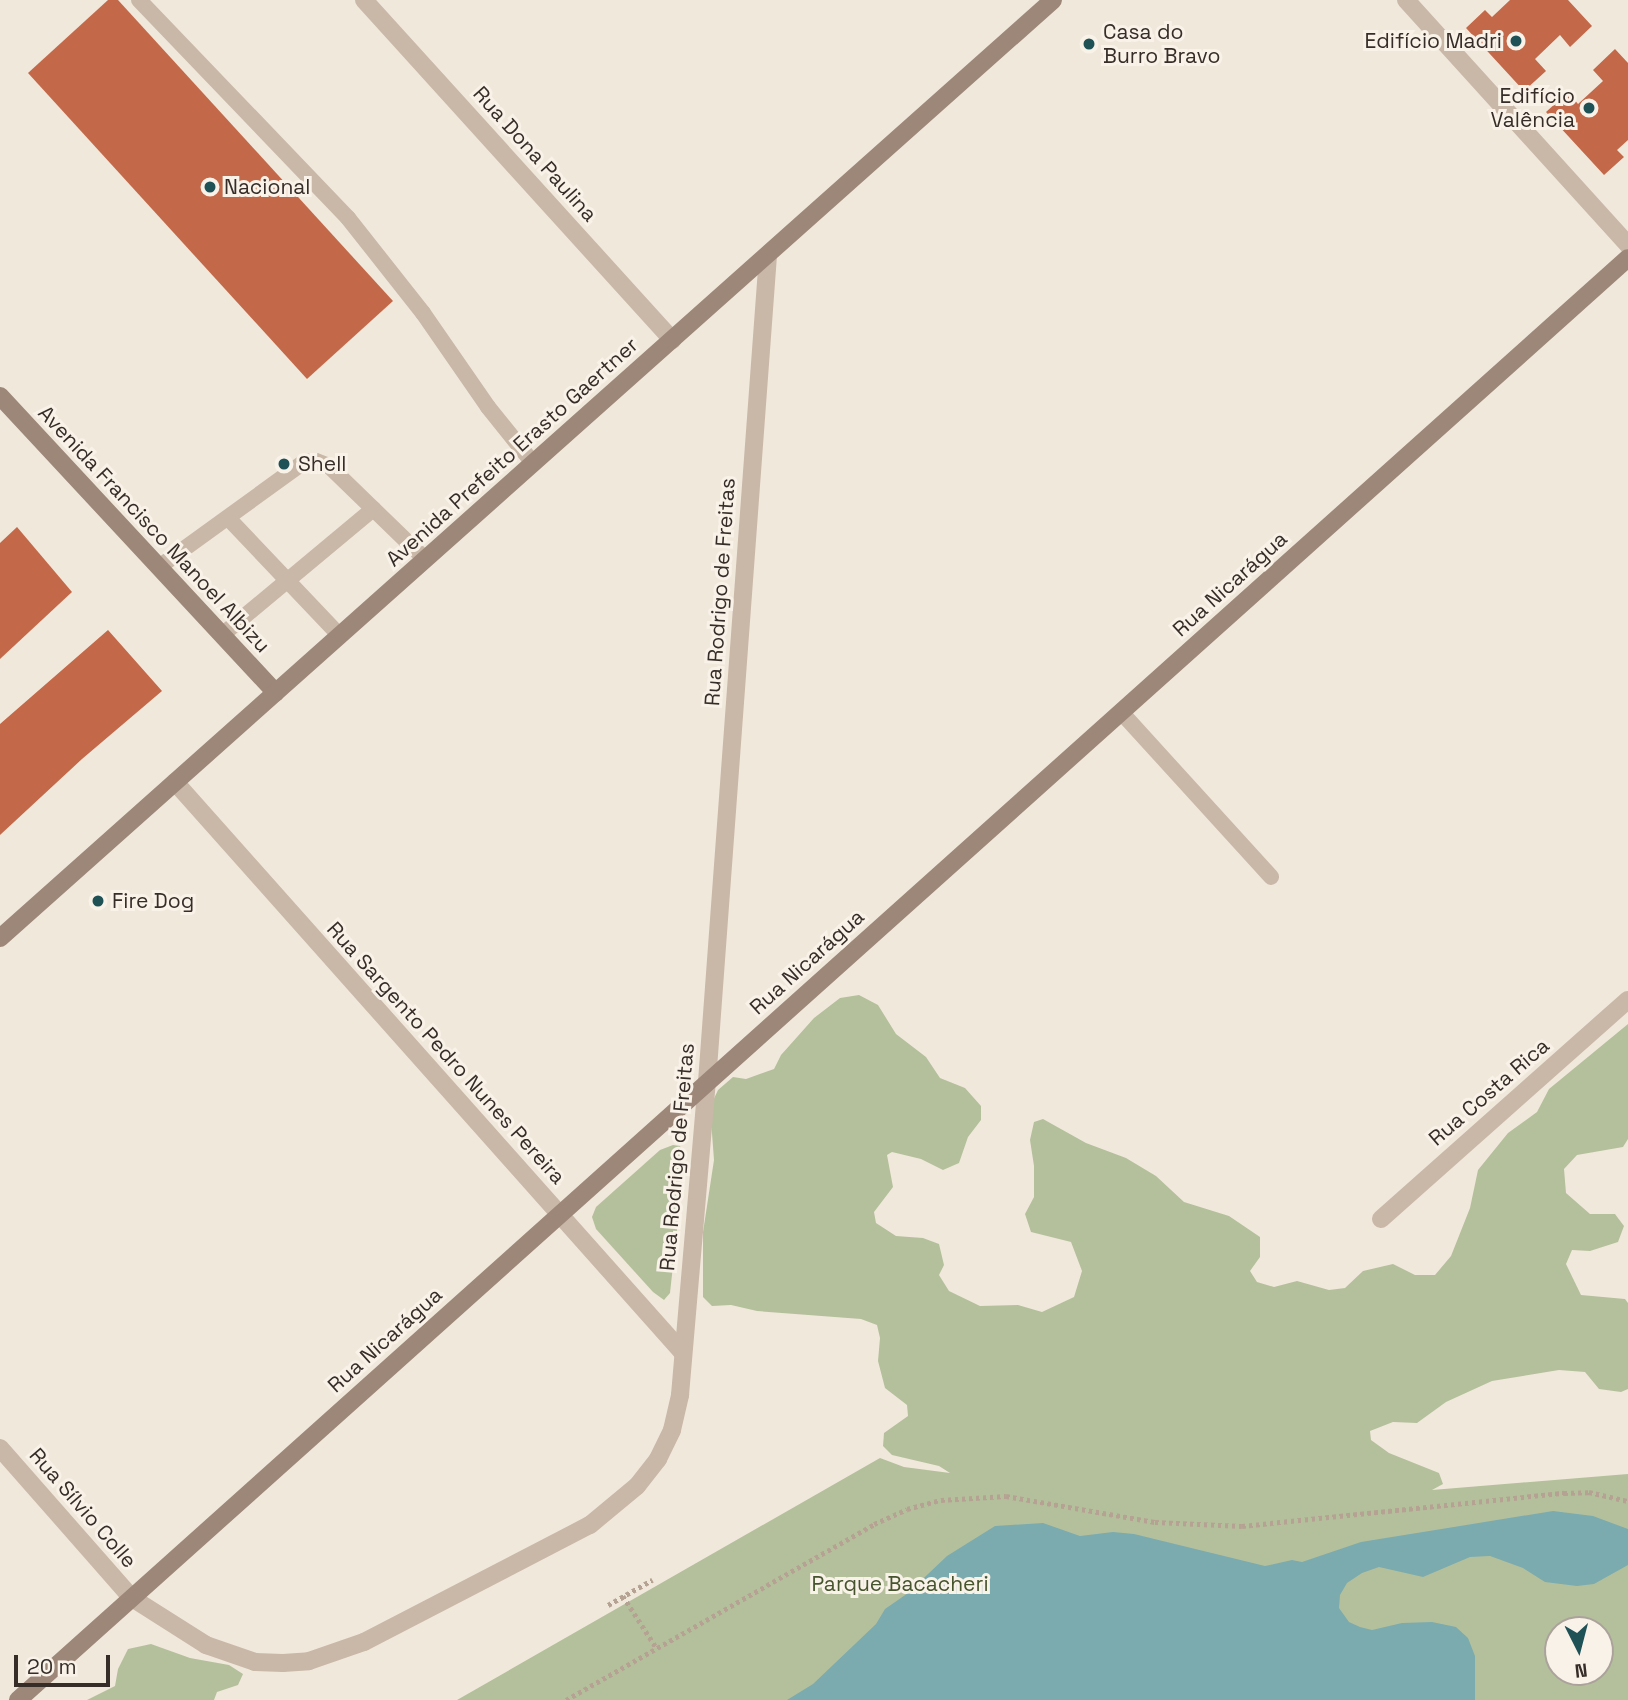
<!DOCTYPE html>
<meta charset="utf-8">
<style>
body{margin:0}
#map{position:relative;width:1628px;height:1700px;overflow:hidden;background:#f1e8dc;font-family:"Space Grotesk",sans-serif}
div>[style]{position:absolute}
.green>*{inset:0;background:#b4c09c}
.water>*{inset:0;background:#7babae}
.building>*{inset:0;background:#c36848}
.path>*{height:4.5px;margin-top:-2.25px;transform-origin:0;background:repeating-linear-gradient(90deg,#b5a292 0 3.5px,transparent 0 7px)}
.lane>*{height:16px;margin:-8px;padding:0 8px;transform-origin:8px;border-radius:8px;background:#c9b8a8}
.street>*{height:18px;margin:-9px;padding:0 9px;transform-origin:9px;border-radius:9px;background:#c9b8a8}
.secondary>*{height:18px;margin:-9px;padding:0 9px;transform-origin:9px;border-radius:9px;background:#9d8779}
.dots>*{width:19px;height:19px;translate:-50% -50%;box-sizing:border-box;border:4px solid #f9f2e8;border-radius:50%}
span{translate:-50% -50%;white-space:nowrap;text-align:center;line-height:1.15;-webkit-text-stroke:6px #f9f2e8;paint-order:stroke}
.poi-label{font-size:21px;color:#362d28}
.left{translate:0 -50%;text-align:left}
.right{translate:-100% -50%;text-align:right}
.street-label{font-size:21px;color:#362d28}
.park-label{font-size:21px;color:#45542c}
.north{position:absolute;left:1544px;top:1616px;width:70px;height:70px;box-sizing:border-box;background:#f9f2e8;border:2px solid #aba39b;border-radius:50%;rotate:174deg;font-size:19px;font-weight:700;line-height:28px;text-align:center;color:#362d28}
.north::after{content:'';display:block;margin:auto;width:24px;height:32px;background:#1e5257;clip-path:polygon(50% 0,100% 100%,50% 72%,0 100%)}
.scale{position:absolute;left:14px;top:1655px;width:96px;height:32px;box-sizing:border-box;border:4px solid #362d28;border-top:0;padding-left:9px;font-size:21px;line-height:24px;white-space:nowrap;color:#362d28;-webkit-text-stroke:5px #f9f2e8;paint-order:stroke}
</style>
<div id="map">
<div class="green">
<i style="clip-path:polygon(evenodd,859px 995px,878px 1005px,896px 1034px,926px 1057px,940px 1078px,965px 1088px,981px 1106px,981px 1120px,968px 1137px,959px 1163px,943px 1170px,921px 1159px,892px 1152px,887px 1155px,893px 1187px,874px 1212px,876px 1223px,896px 1236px,923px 1238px,939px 1244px,944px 1265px,939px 1275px,949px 1291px,980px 1306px,1018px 1305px,1042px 1312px,1074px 1297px,1082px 1271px,1071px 1242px,1031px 1232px,1025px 1214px,1034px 1197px,1034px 1166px,1030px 1140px,1034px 1122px,1043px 1119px,1086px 1143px,1126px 1158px,1156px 1176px,1184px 1202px,1229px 1216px,1260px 1237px,1260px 1257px,1250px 1271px,1257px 1282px,1274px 1287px,1297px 1281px,1329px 1290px,1345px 1288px,1363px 1271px,1393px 1264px,1415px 1275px,1435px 1275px,1451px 1256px,1470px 1208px,1478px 1170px,1508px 1133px,1537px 1112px,1549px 1089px,1628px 1024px,1628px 1139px,1623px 1147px,1577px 1155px,1564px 1169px,1566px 1193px,1590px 1214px,1615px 1214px,1624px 1226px,1618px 1242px,1590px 1251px,1572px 1250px,1566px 1264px,1581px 1295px,1625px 1299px,1628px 1303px,1628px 1389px,1621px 1392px,1599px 1389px,1585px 1372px,1559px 1370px,1492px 1381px,1446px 1402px,1417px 1423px,1393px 1422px,1370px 1431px,1371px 1440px,1389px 1453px,1439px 1473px,1443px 1484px,1432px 1490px,1628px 1474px,1628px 1700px,457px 1700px,880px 1458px,904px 1467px,950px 1473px,939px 1466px,892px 1455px,883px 1446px,884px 1433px,908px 1416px,907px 1405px,885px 1388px,878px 1361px,880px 1338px,877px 1325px,861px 1319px,757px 1311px,731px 1305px,712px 1306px,703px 1297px,703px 1232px,714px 1160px,710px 1107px,718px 1090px,733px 1077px,746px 1079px,774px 1069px,781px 1055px,814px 1018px,840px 998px,859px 995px,1558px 1630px,1600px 1630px,1600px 1672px,1558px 1672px,1558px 1630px)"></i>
<i style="clip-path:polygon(673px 1145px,680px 1146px,685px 1157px,670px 1293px,664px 1300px,653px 1292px,596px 1229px,592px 1217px,596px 1207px,660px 1150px)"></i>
<i style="clip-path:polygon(151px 1644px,190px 1658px,229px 1665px,243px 1674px,238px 1685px,217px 1692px,214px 1700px,87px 1700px,115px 1686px,118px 1669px,128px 1649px)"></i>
</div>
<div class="water">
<i style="clip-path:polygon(1553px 1511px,1593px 1516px,1628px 1529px,1628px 1565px,1594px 1584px,1577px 1586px,1545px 1582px,1523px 1568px,1490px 1556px,1470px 1557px,1423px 1577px,1379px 1567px,1362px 1573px,1347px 1583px,1340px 1595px,1339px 1608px,1349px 1622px,1360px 1627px,1372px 1630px,1402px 1623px,1432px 1622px,1456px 1627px,1468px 1638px,1475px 1656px,1475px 1700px,787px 1700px,813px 1684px,876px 1624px,885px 1609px,908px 1593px,947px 1556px,995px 1526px,1043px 1523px,1080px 1536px,1113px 1532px,1134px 1534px,1265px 1566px,1292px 1560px,1302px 1562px,1361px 1542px)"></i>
</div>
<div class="building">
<i style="clip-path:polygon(108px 0,118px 0,393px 301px,307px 379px,28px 73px)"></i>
<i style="clip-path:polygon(1510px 0,1568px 0,1592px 26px,1570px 47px,1560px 35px,1535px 59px,1546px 71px,1524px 91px,1466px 28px,1485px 10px,1492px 17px)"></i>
<i style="clip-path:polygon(1615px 49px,1628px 63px,1628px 140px,1617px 150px,1624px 157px,1604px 175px,1546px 112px,1568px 92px,1578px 104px,1603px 81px,1593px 70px)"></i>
<i style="clip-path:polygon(17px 527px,72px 592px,0 659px,0 543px)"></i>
<i style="clip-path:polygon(108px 630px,162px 691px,82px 759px,0 835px,0 724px)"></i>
</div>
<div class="path">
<i style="left:623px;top:1596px;width:61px;rotate:57.1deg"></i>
<i style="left:608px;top:1605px;width:51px;rotate:-29.6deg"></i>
<i style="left:566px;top:1700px;width:355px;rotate:-29.7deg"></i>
<i style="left:874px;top:1524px;width:36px;rotate:-24deg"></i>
<i style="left:907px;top:1509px;width:35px;rotate:-15deg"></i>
<i style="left:941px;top:1500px;width:65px;rotate:-3.5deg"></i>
<i style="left:1006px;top:1496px;width:151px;rotate:9.9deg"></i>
<i style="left:1155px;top:1522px;width:87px;rotate:2.6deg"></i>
<i style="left:1242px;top:1526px;width:324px;rotate:-5.9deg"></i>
<i style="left:1564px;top:1493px;width:25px;rotate:-2deg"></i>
<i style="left:1589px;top:1492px;width:40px;rotate:13deg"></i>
</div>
<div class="lane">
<i style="left:139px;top:0;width:302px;rotate:46.2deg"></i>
<i style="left:348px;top:218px;width:121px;rotate:51.7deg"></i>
<i style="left:423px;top:313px;width:114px;rotate:55.3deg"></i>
<i style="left:488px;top:407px;width:72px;rotate:51.2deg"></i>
<i style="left:229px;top:519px;width:161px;rotate:46.5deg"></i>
<i style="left:159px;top:567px;width:179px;rotate:-35.9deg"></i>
<i style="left:304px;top:462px;width:12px;rotate:-5deg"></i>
<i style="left:316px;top:461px;width:14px;rotate:21deg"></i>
<i style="left:329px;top:466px;width:134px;rotate:44.1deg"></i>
<i style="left:222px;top:635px;width:197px;rotate:-39.8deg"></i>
<i style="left:1121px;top:712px;width:223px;rotate:47.7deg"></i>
</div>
<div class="street">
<i style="left:364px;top:0;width:459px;rotate:47.8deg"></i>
<i style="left:1406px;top:0;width:331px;rotate:47.8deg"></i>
<i style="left:175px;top:782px;width:764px;rotate:48.34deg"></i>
<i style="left:1381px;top:1219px;width:330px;rotate:-41.6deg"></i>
<i style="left:0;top:1448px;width:200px;rotate:48.7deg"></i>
<i style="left:132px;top:1598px;width:88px;rotate:32.4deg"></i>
<i style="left:206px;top:1645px;width:52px;rotate:19.1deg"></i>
<i style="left:255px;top:1662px;width:28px;rotate:2deg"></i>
<i style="left:283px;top:1663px;width:26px;rotate:-4deg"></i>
<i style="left:309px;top:1661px;width:58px;rotate:-19.1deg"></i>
<i style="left:364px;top:1642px;width:254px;rotate:-27.4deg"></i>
<i style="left:590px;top:1525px;width:61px;rotate:-39.7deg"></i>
<i style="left:637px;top:1486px;width:34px;rotate:-52deg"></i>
<i style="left:658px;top:1459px;width:32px;rotate:-64deg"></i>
<i style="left:672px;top:1430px;width:36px;rotate:-77deg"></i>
<i style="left:680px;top:1395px;width:314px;rotate:-85.1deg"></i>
<i style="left:707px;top:1082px;width:829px;rotate:-85.78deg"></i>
</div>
<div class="secondary">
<i style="left:0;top:396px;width:405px;rotate:47.1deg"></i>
<i style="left:0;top:938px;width:1410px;rotate:-41.69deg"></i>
<i style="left:18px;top:1700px;width:2161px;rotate:-41.85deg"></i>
</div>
<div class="dots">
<i style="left:1516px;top:41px;background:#1e5257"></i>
<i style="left:1089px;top:44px;background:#1e5257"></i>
<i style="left:1589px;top:108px;background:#1e5257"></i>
<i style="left:210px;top:187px;background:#1e5257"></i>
<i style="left:284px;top:464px;background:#1e5257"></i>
<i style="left:98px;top:901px;background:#1e5257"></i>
</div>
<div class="poi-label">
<span class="left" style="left:1103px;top:44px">Casa do<br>Burro Bravo</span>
<span class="right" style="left:1502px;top:41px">Edifício Madri</span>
<span class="right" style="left:1575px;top:108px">Edifício<br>Valência</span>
<span class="left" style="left:224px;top:187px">Nacional</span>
<span class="left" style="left:298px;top:464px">Shell</span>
<span class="left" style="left:112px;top:901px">Fire Dog</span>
</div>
<div class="street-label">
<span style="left:535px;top:154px;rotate:48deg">Rua Dona Paulina</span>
<span style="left:512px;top:452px;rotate:-42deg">Avenida Prefeito Erasto Gaertner</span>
<span style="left:154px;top:529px;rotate:47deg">Avenida Francisco Manoel Albizu</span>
<span style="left:1230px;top:584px;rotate:-42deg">Rua Nicarágua</span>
<span style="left:720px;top:592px;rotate:-86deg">Rua Rodrigo de Freitas</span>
<span style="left:807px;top:962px;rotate:-42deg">Rua Nicarágua</span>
<span style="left:446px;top:1053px;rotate:48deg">Rua Sargento Pedro Nunes Pereira</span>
<span style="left:1489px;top:1092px;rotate:-41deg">Rua Costa Rica</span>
<span style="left:677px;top:1157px;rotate:-85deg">Rua Rodrigo de Freitas</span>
<span style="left:385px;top:1340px;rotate:-42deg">Rua Nicarágua</span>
<span style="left:83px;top:1508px;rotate:49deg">Rua Sílvio Colle</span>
</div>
<div class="park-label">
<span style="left:900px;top:1584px">Parque Bacacheri</span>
</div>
<div class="north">N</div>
<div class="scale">20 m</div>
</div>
